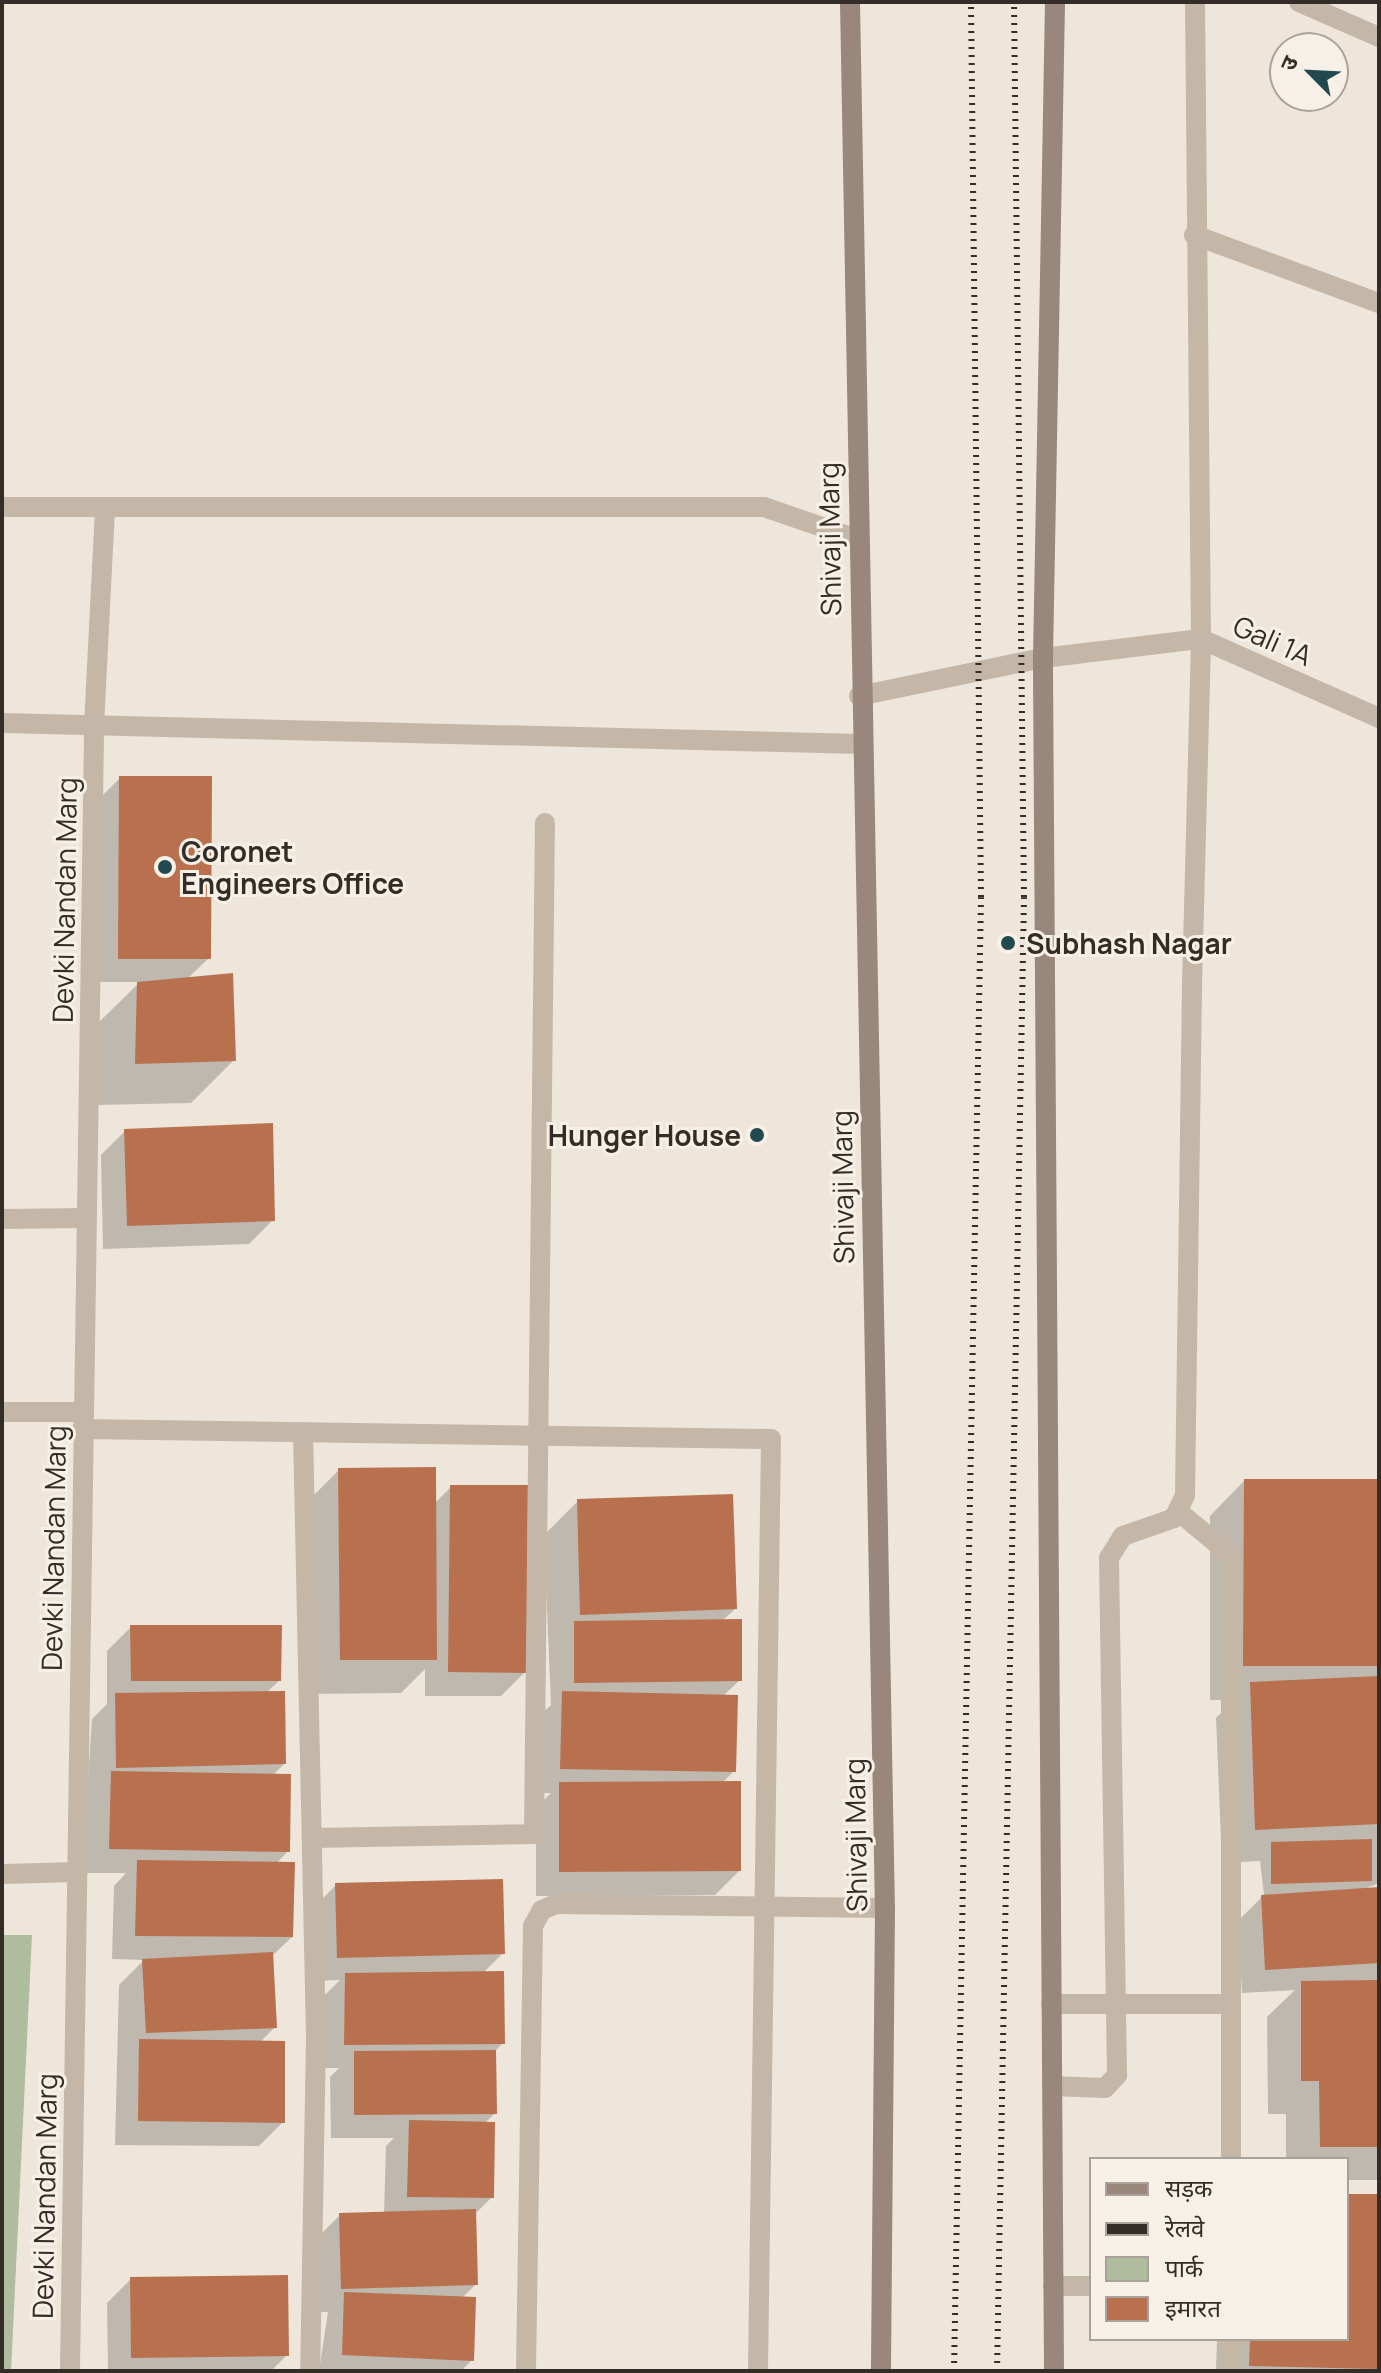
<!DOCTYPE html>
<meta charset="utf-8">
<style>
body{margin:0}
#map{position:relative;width:1381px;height:2373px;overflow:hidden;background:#eee6db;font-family:Manrope,"Noto Sans Devanagari",sans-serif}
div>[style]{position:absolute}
.green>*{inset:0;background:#afbc9d}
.shadow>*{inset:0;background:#0003}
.building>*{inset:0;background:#b8704f}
.service>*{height:20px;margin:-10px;padding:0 10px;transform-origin:10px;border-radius:10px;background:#c5b7a8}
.minor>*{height:20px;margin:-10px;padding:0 10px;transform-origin:10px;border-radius:10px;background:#c5b7a8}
.secondary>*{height:20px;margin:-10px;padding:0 10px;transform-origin:10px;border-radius:10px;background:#98877a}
.rail>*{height:6px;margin-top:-3px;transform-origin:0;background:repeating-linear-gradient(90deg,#332c27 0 2px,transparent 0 8px)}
.dots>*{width:22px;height:22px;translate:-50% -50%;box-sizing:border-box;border:4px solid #f7f0e6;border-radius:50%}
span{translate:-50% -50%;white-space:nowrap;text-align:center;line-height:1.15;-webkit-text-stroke:6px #f7f0e6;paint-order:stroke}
.street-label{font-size:28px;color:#332c27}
.poi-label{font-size:28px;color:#332c27;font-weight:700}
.left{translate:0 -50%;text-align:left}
.right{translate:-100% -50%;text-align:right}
.frame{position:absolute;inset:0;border:4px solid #332c27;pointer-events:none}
.legend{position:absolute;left:1089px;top:2157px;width:260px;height:184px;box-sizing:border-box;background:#f7f0e6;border:2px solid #a9a29a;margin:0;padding:10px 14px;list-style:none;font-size:24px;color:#332c27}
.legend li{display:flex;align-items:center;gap:16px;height:40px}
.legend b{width:40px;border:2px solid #a9a29a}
.north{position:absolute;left:1269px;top:32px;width:80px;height:80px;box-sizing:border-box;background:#f7f0e6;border:2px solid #a9a29a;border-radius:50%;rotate:294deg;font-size:22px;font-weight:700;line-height:32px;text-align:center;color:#332c27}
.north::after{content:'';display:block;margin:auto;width:28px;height:36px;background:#22494f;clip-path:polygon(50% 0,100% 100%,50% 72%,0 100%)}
</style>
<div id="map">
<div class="green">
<i style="clip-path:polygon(2px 1935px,32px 1935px,11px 2371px,2px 2371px)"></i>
</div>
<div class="shadow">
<i style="clip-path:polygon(120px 778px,209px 958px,187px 979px,234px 1060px,191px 1103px,94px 1105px,95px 1026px,140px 982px,95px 982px,96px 802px)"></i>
<i style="clip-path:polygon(125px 1131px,273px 1220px,249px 1244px,103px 1249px,101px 1155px)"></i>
<i style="clip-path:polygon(339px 1470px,434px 1504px,451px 1487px,525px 1672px,501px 1696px,425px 1696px,425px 1669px,401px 1693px,306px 1694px,305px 1504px)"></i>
<i style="clip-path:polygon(1244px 1481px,1379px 1481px,1379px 1883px,1359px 1891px,1379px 1889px,1379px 2180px,1347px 2180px,1347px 2159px,1286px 2159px,1286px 2114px,1268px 2114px,1267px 2017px,1295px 1990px,1242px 1993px,1238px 1921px,1264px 1895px,1260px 1861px,1222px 1863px,1216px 1718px,1235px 1700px,1210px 1700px,1210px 1516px)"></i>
<i style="clip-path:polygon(578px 1501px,735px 1609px,722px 1621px,740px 1680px,723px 1696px,734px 1771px,722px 1783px,739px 1871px,715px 1895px,536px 1896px,536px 1808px,551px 1793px,537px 1793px,538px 1717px,551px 1705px,544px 1535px)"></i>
<i style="clip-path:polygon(131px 1627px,280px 1680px,266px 1693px,284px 1764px,272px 1776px,288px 1851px,276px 1864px,292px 1937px,272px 1956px,275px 2027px,259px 2043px,283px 2122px,259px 2146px,115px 2145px,119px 1985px,144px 1960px,112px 1959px,114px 1886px,126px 1873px,86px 1873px,87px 1797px,92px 1719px,107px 1704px,107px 1651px)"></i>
<i style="clip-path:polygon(336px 1885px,503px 1953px,483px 1973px,503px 2043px,494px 2052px,495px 2113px,484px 2124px,492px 2197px,475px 2214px,476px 2284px,462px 2298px,472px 2360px,461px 2371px,319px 2371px,328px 2312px,318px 2312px,316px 2239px,340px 2215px,384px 2214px,386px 2146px,394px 2138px,331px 2138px,330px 2077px,339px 2068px,321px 2068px,321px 1999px,340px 1980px,314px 1981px,312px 1909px)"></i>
<i style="clip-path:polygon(1347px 2196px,1379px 2196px,1379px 2371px,1216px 2371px,1217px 2339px,1347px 2339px)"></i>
<i style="clip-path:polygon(131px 2279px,287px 2355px,271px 2371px,108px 2371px,107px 2303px)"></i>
</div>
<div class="building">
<i style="clip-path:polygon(119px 776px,212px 776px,211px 959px,118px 959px)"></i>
<i style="clip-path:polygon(233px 973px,236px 1061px,135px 1064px,137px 982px)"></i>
<i style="clip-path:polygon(273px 1123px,275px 1221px,127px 1226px,124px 1129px)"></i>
<i style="clip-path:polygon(436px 1467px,437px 1660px,340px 1660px,338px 1468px)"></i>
<i style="clip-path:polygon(1244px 1479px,1379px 1479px,1379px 1666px,1243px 1666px)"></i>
<i style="clip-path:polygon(450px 1485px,528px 1485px,527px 1673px,448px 1672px)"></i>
<i style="clip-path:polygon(733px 1494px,737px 1609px,580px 1615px,577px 1499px)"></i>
<i style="clip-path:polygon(742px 1619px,742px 1681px,574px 1683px,574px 1621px)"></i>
<i style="clip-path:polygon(130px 1625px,282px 1625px,281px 1681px,131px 1681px)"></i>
<i style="clip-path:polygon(1379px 1676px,1379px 1824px,1255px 1830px,1250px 1682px)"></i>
<i style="clip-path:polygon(285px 1691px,286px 1764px,116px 1768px,115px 1693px)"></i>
<i style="clip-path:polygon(562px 1691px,738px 1695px,736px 1772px,560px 1769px)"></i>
<i style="clip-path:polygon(111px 1771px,291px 1774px,290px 1852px,109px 1849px)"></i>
<i style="clip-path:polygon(741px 1781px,741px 1871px,559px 1872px,559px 1782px)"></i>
<i style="clip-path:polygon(1372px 1839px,1372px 1881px,1271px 1884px,1271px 1842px)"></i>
<i style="clip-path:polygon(137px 1860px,295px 1862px,293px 1937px,135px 1936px)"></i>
<i style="clip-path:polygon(503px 1879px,505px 1954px,337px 1958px,335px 1883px)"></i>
<i style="clip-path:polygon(1379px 1887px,1379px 1963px,1265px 1970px,1261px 1895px)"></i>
<i style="clip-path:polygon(273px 1952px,277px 2028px,146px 2033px,142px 1959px)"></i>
<i style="clip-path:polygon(504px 1971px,505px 2044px,344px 2045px,345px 1973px)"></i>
<i style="clip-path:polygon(1379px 1980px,1379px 2147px,1320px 2147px,1319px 2081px,1301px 2081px,1301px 1981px)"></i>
<i style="clip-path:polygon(139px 2039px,285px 2041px,285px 2123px,138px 2121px)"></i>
<i style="clip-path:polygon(496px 2050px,497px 2114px,354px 2115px,354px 2051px)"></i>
<i style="clip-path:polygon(409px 2120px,495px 2122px,494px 2198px,407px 2197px)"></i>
<i style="clip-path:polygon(1347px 2194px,1379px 2194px,1379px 2369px,1249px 2366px,1250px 2339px,1347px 2339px)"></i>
<i style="clip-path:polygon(476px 2209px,478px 2285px,341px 2289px,339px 2213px)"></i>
<i style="clip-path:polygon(288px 2275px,289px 2356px,131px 2358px,130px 2277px)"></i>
<i style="clip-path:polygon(344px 2292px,476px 2297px,474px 2361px,342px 2355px)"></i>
</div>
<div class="service">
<i style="left:1180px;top:1513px;width:66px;rotate:39.5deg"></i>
<i style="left:1231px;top:1555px;width:604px;rotate:90deg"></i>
<i style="left:1051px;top:2004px;width:180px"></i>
<i style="left:1052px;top:2086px;width:53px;rotate:2.2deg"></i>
<i style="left:1105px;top:2088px;width:18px;rotate:-47deg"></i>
<i style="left:1117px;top:2075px;width:517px;rotate:-90.89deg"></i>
<i style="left:1109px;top:1558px;width:26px;rotate:-58deg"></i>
<i style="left:1123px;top:1536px;width:54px;rotate:-19.4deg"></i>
<i style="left:1174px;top:1518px;width:25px;rotate:-64deg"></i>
<i style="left:1185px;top:1495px;width:510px;rotate:-89.21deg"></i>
<i style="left:1053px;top:2286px;width:38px"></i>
<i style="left:1231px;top:2371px;width:32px;rotate:-90deg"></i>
</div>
<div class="minor">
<i style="left:1299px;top:2px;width:87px;rotate:23.6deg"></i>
<i style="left:1194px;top:235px;width:197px;rotate:20.2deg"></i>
<i style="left:2px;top:507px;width:762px"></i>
<i style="left:764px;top:507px;width:98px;rotate:19deg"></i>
<i style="left:859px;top:696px;width:188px;rotate:-11.7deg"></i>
<i style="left:1043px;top:658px;width:159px;rotate:-6.9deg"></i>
<i style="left:1201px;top:639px;width:195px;rotate:23.9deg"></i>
<i style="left:2px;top:723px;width:859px;rotate:1.4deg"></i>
<i style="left:1192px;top:985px;width:346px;rotate:-88.5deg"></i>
<i style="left:1201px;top:639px;width:637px;rotate:-90.54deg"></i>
<i style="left:2px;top:1219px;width:84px;rotate:-0.7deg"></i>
<i style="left:2px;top:1412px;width:81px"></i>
<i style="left:82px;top:1429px;width:689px;rotate:0.83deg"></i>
<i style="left:771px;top:1439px;width:932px;rotate:90.8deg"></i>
<i style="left:303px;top:1432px;width:605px;rotate:88.77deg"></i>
<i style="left:316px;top:2037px;width:334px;rotate:91deg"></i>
<i style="left:312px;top:1838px;width:222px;rotate:-1deg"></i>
<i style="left:534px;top:1834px;width:1011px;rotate:-89.38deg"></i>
<i style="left:2px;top:1874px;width:75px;rotate:-1.5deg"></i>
<i style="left:70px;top:2371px;width:1645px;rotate:-89.16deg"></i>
<i style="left:94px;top:726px;width:218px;rotate:-87.1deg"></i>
<i style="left:526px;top:2371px;width:445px;rotate:-89.1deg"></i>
<i style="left:533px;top:1926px;width:18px;rotate:-61deg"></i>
<i style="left:542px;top:1910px;width:15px;rotate:-23deg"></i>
<i style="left:556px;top:1904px;width:329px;rotate:0.7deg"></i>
</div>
<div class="secondary">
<i style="left:850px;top:2px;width:1906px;rotate:88.95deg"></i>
<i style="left:885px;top:1908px;width:463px;rotate:90.5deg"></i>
<i style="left:1054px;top:2371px;width:1713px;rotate:-90.37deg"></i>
<i style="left:1043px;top:658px;width:656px;rotate:-88.95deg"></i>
</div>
<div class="rail">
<i style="left:954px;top:2371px;width:1474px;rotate:-88.95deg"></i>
<i style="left:981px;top:897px;width:895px;rotate:-90.64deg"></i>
<i style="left:997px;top:2371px;width:1474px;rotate:-88.95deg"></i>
<i style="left:1024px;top:897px;width:895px;rotate:-90.64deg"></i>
</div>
<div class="dots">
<i style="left:165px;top:867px;background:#22494f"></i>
<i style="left:1008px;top:943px;background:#22494f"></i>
<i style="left:757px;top:1135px;background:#22494f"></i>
</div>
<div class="street-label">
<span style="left:829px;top:539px;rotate:-91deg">Shivaji Marg</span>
<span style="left:1273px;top:640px;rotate:24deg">Gali 1A</span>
<span style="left:64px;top:900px;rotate:-89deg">Devki Nandan Marg</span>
<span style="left:842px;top:1187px;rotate:-91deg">Shivaji Marg</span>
<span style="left:53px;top:1548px;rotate:-89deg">Devki Nandan Marg</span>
<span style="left:855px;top:1835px;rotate:-91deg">Shivaji Marg</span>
<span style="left:44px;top:2196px;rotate:-89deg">Devki Nandan Marg</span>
</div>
<div class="poi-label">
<span class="left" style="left:181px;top:867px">Coronet<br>Engineers Office</span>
<span class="left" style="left:1026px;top:943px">Subhash Nagar</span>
<span class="right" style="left:741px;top:1135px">Hunger House</span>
</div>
<div class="frame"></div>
<ul class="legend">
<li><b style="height:10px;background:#98877a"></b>सड़क</li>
<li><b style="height:10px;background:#332c27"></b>रेलवे</li>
<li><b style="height:22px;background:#afbc9d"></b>पार्क</li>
<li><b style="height:22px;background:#b8704f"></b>इमारत</li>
</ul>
<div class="north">उ</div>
</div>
